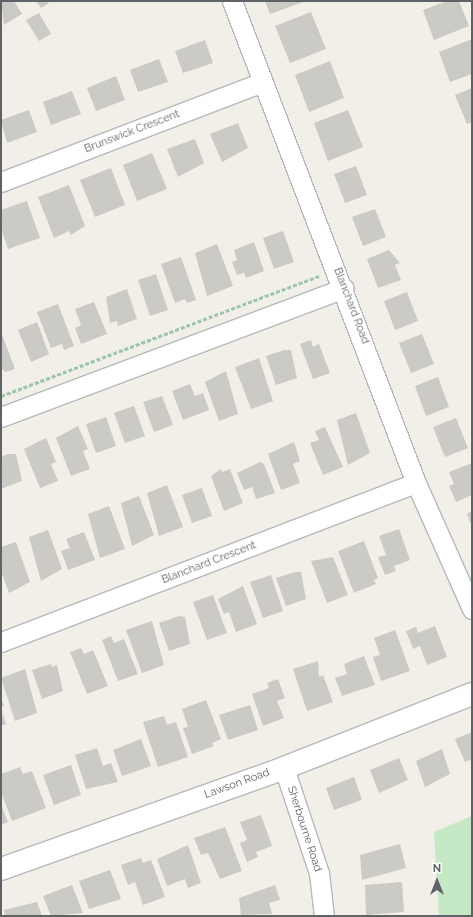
<!DOCTYPE html>
<style>
body{margin:0}
#map{position:relative;width:473px;height:917px;overflow:hidden;background:#f1efe8;font-family:Raleway,sans-serif}
div>[style]{position:absolute}
.green>*{inset:0;background:#c5e8c5}
.building>*{inset:0;background:#cccac5}
.path>*{height:2.5px;margin-top:-1.25px;transform-origin:0;background:repeating-linear-gradient(90deg,#9cc7a9 0 4px,transparent 0 6px)}
.roads{filter:drop-shadow(1px 0 #b5b8bc) drop-shadow(-1px 0 #b5b8bc) drop-shadow(0 1px #b5b8bc) drop-shadow(0 -1px #b5b8bc)}
.minor>*{height:19px;margin:-9.5px;padding:0 9.5px;transform-origin:9.5px;border-radius:9.5px;background:#fff}
.tertiary>*{height:22px;margin:-11px;padding:0 11px;transform-origin:11px;border-radius:11px;background:#fff}
span{translate:-50% -50%;white-space:nowrap;text-align:center;line-height:1.15;-webkit-text-stroke:3.5px #fff;paint-order:stroke}
.street-label{font-size:11px;color:#5f6368}
.frame{position:absolute;inset:0;border:2px solid #5f6368;pointer-events:none}
.north{position:absolute;left:417px;top:861px;width:40px;height:40px;-webkit-text-stroke:3px #fff;paint-order:stroke;rotate:0deg;font-size:11px;font-weight:700;line-height:16px;text-align:center;color:#5f6368}
.north::after{content:'';display:block;margin:auto;width:14px;height:18px;background:#5f6368;clip-path:polygon(50% 0,100% 100%,50% 72%,0 100%)}
</style>
<div id="map">
<div class="green">
<i style="clip-path:polygon(472px 816px,472px 916px,439px 916px,434px 832px)"></i>
</div>
<div class="building">
<i style="clip-path:polygon(1px 1px,14px 1px,22px 14px,4px 25px)"></i>
<i style="clip-path:polygon(36px 1px,47px 1px,49px 3px,41px 8px)"></i>
<i style="clip-path:polygon(265px 1px,306px 1px,270px 14px)"></i>
<i style="clip-path:polygon(447px 1px,459px 1px,469px 26px,434px 40px,423px 10px)"></i>
<i style="clip-path:polygon(311px 12px,326px 49px,290px 63px,275px 26px)"></i>
<i style="clip-path:polygon(39px 13px,51px 34px,39px 41px,26px 20px)"></i>
<i style="clip-path:polygon(472px 39px,472px 74px,450px 82px,439px 52px)"></i>
<i style="clip-path:polygon(205px 40px,213px 63px,183px 73px,175px 51px)"></i>
<i style="clip-path:polygon(159px 59px,168px 82px,138px 92px,130px 70px)"></i>
<i style="clip-path:polygon(330px 61px,344px 98px,309px 112px,295px 75px)"></i>
<i style="clip-path:polygon(116px 76px,125px 100px,96px 111px,87px 88px)"></i>
<i style="clip-path:polygon(472px 88px,472px 122px,467px 124px,455px 95px)"></i>
<i style="clip-path:polygon(72px 91px,81px 114px,51px 125px,43px 102px)"></i>
<i style="clip-path:polygon(29px 110px,37px 132px,7px 143px,1px 120px)"></i>
<i style="clip-path:polygon(348px 110px,363px 147px,328px 161px,314px 123px)"></i>
<i style="clip-path:polygon(238px 123px,248px 148px,222px 162px,210px 134px)"></i>
<i style="clip-path:polygon(195px 139px,204px 163px,178px 177px,167px 149px)"></i>
<i style="clip-path:polygon(152px 153px,167px 189px,137px 201px,123px 165px)"></i>
<i style="clip-path:polygon(356px 166px,367px 195px,345px 203px,334px 174px)"></i>
<i style="clip-path:polygon(111px 168px,125px 205px,95px 217px,80px 180px)"></i>
<i style="clip-path:polygon(69px 185px,85px 226px,71px 235px,69px 231px,54px 238px,38px 197px)"></i>
<i style="clip-path:polygon(27px 201px,40px 238px,8px 249px,1px 228px,1px 210px)"></i>
<i style="clip-path:polygon(375px 209px,386px 237px,363px 246px,352px 217px)"></i>
<i style="clip-path:polygon(283px 231px,294px 262px,274px 269px,263px 238px)"></i>
<i style="clip-path:polygon(254px 242px,264px 271px,246px 278px,244px 273px,237px 275px,232px 262px,237px 260px,234px 250px)"></i>
<i style="clip-path:polygon(217px 244px,233px 286px,207px 296px,195px 253px)"></i>
<i style="clip-path:polygon(389px 250px,400px 263px,395px 265px,401px 280px,378px 288px,367px 259px)"></i>
<i style="clip-path:polygon(181px 257px,196px 300px,187px 303px,185px 299px,175px 303px,161px 264px)"></i>
<i style="clip-path:polygon(156px 274px,168px 310px,150px 316px,138px 280px)"></i>
<i style="clip-path:polygon(127px 289px,137px 319px,118px 326px,117px 321px,110px 323px,106px 297px)"></i>
<i style="clip-path:polygon(407px 292px,418px 321px,395px 330px,384px 301px)"></i>
<i style="clip-path:polygon(94px 302px,107px 334px,81px 344px,75px 328px,81px 325px,75px 309px)"></i>
<i style="clip-path:polygon(58px 304px,74px 346px,64px 350px,62px 344px,51px 348px,37px 312px)"></i>
<i style="clip-path:polygon(37px 322px,49px 354px,31px 362px,18px 330px)"></i>
<i style="clip-path:polygon(1px 332px,15px 369px,5px 372px,1px 367px)"></i>
<i style="clip-path:polygon(422px 334px,434px 364px,411px 373px,399px 343px)"></i>
<i style="clip-path:polygon(311px 340px,313px 347px,319px 344px,330px 373px,313px 379px,300px 344px)"></i>
<i style="clip-path:polygon(284px 350px,291px 350px,297px 378px,276px 385px,266px 356px)"></i>
<i style="clip-path:polygon(259px 358px,273px 401px,251px 409px,235px 367px)"></i>
<i style="clip-path:polygon(226px 371px,238px 414px,219px 421px,205px 382px)"></i>
<i style="clip-path:polygon(438px 377px,449px 407px,426px 416px,415px 386px)"></i>
<i style="clip-path:polygon(190px 384px,195px 396px,203px 393px,209px 410px,183px 420px,172px 391px)"></i>
<i style="clip-path:polygon(162px 396px,173px 425px,154px 432px,143px 402px)"></i>
<i style="clip-path:polygon(134px 406px,145px 436px,125px 443px,114px 413px)"></i>
<i style="clip-path:polygon(356px 413px,370px 453px,348px 465px,337px 420px)"></i>
<i style="clip-path:polygon(106px 417px,116px 446px,96px 453px,86px 424px)"></i>
<i style="clip-path:polygon(456px 418px,468px 448px,445px 457px,433px 427px)"></i>
<i style="clip-path:polygon(78px 426px,88px 449px,83px 451px,90px 469px,71px 476px,56px 438px)"></i>
<i style="clip-path:polygon(325px 427px,343px 467px,323px 475px,310px 443px,319px 440px,315px 431px)"></i>
<i style="clip-path:polygon(46px 438px,56px 462px,51px 464px,58px 481px,40px 488px,24px 449px)"></i>
<i style="clip-path:polygon(294px 442px,300px 461px,293px 464px,300px 483px,281px 490px,268px 454px)"></i>
<i style="clip-path:polygon(8px 454px,16px 454px,22px 481px,1px 489px,1px 457px)"></i>
<i style="clip-path:polygon(260px 462px,264px 464px,275px 493px,256px 499px,252px 487px,244px 490px,237px 473px)"></i>
<i style="clip-path:polygon(472px 463px,472px 495px,456px 502px,449px 486px,454px 484px,449px 472px)"></i>
<i style="clip-path:polygon(221px 469px,222px 472px,230px 469px,243px 503px,224px 511px,211px 476px)"></i>
<i style="clip-path:polygon(167px 485px,183px 527px,159px 536px,147px 493px)"></i>
<i style="clip-path:polygon(202px 488px,212px 516px,192px 523px,182px 495px)"></i>
<i style="clip-path:polygon(139px 496px,154px 535px,132px 546px,121px 503px)"></i>
<i style="clip-path:polygon(109px 506px,125px 549px,100px 558px,88px 514px)"></i>
<i style="clip-path:polygon(472px 511px,472px 527px,467px 514px)"></i>
<i style="clip-path:polygon(399px 529px,410px 560px,394px 566px,396px 571px,385px 575px,378px 557px,386px 555px,379px 536px)"></i>
<i style="clip-path:polygon(48px 530px,62px 569px,41px 581px,29px 537px)"></i>
<i style="clip-path:polygon(84px 532px,95px 560px,68px 570px,61px 551px,70px 548px,66px 539px)"></i>
<i style="clip-path:polygon(364px 541px,378px 578px,374px 580px,376px 584px,354px 593px,338px 551px)"></i>
<i style="clip-path:polygon(16px 542px,30px 582px,9px 593px,1px 571px,1px 547px)"></i>
<i style="clip-path:polygon(333px 557px,348px 595px,327px 603px,311px 561px)"></i>
<i style="clip-path:polygon(295px 572px,301px 572px,306px 599px,286px 606px,276px 578px)"></i>
<i style="clip-path:polygon(271px 575px,283px 611px,263px 618px,250px 582px)"></i>
<i style="clip-path:polygon(243px 586px,257px 624px,236px 632px,229px 612px,224px 614px,218px 599px)"></i>
<i style="clip-path:polygon(213px 595px,227px 633px,207px 640px,193px 602px)"></i>
<i style="clip-path:polygon(179px 616px,185px 617px,190px 644px,169px 651px,159px 623px)"></i>
<i style="clip-path:polygon(152px 621px,164px 665px,142px 673px,126px 630px)"></i>
<i style="clip-path:polygon(435px 626px,447px 657px,427px 665px,420px 646px,413px 649px,406px 631px,416px 627px,418px 633px)"></i>
<i style="clip-path:polygon(395px 630px,410px 671px,381px 681px,373px 657px,380px 655px,374px 638px)"></i>
<i style="clip-path:polygon(111px 636px,114px 643px,124px 639px,138px 674px,118px 681px,102px 640px)"></i>
<i style="clip-path:polygon(81px 648px,84px 654px,93px 650px,108px 686px,87px 694px,70px 652px)"></i>
<i style="clip-path:polygon(364px 656px,375px 685px,342px 696px,335px 678px,347px 674px,344px 664px)"></i>
<i style="clip-path:polygon(318px 661px,319px 677px,323px 675px,333px 702px,307px 711px,293px 669px)"></i>
<i style="clip-path:polygon(51px 664px,52px 667px,57px 665px,63px 691px,42px 699px,32px 670px)"></i>
<i style="clip-path:polygon(25px 669px,37px 713px,15px 721px,1px 678px)"></i>
<i style="clip-path:polygon(278px 679px,285px 698px,277px 701px,284px 718px,263px 726px,252px 694px,269px 688px,267px 683px)"></i>
<i style="clip-path:polygon(1px 698px,4px 706px,1px 707px)"></i>
<i style="clip-path:polygon(206px 700px,221px 739px,212px 743px,214px 746px,192px 754px,183px 728px,188px 727px,182px 709px)"></i>
<i style="clip-path:polygon(250px 705px,258px 730px,228px 740px,219px 715px)"></i>
<i style="clip-path:polygon(1px 710px,6px 724px,1px 726px)"></i>
<i style="clip-path:polygon(164px 716px,167px 725px,176px 722px,188px 757px,158px 767px,143px 722px)"></i>
<i style="clip-path:polygon(472px 732px,472px 759px,465px 762px,455px 739px)"></i>
<i style="clip-path:polygon(141px 739px,151px 766px,122px 776px,113px 750px)"></i>
<i style="clip-path:polygon(97px 748px,103px 766px,111px 763px,118px 782px,86px 789px,75px 755px)"></i>
<i style="clip-path:polygon(442px 749px,450px 774px,425px 787px,416px 761px)"></i>
<i style="clip-path:polygon(399px 758px,408px 780px,379px 793px,370px 770px)"></i>
<i style="clip-path:polygon(71px 765px,81px 795px,54px 805px,43px 775px)"></i>
<i style="clip-path:polygon(20px 767px,23px 774px,32px 771px,46px 808px,12px 821px,1px 792px,1px 774px)"></i>
<i style="clip-path:polygon(354px 777px,362px 800px,334px 810px,326px 788px)"></i>
<i style="clip-path:polygon(1px 805px,8px 822px,1px 825px)"></i>
<i style="clip-path:polygon(261px 815px,272px 846px,256px 852px,258px 857px,247px 862px,240px 843px,247px 840px,240px 822px)"></i>
<i style="clip-path:polygon(225px 827px,242px 871px,220px 879px,208px 853px,201px 855px,194px 838px)"></i>
<i style="clip-path:polygon(400px 844px,406px 868px,362px 880px,360px 855px)"></i>
<i style="clip-path:polygon(188px 845px,201px 883px,188px 888px,185px 879px,167px 886px,157px 859px)"></i>
<i style="clip-path:polygon(141px 858px,143px 863px,151px 860px,165px 897px,143px 905px,135px 882px,128px 885px,121px 865px)"></i>
<i style="clip-path:polygon(110px 870px,121px 899px,89px 909px,79px 881px)"></i>
<i style="clip-path:polygon(402px 882px,404px 912px,366px 915px,365px 885px)"></i>
<i style="clip-path:polygon(72px 885px,83px 913px,51px 916px,43px 896px)"></i>
<i style="clip-path:polygon(275px 885px,280px 900px,269px 903px,272px 914px,241px 915px,239px 898px)"></i>
<i style="clip-path:polygon(37px 902px,42px 916px,5px 916px,4px 910px)"></i>
</div>
<div class="path">
<i style="left:1px;top:396px;width:340px;rotate:-20.7deg"></i>
</div>
<div class="roads">
<div class="minor">
<i style="left:232px;top:1px;width:516px;rotate:69.11deg"></i>
<i style="left:416px;top:483px;width:138px;rotate:66deg"></i>
<i style="left:1px;top:182px;width:280px;rotate:-20.9deg"></i>
<i style="left:1px;top:417px;width:366px;rotate:-20.6deg"></i>
<i style="left:1px;top:642px;width:444px;rotate:-21deg"></i>
<i style="left:284px;top:768px;width:111px;rotate:71.6deg"></i>
<i style="left:319px;top:873px;width:43px;rotate:83.4deg"></i>
</div>
<div class="tertiary">
<i style="left:1px;top:869px;width:300px;rotate:-19.6deg"></i>
<i style="left:284px;top:768px;width:202px;rotate:-21.5deg"></i>
</div>
</div>
<div class="street-label">
<span style="left:132px;top:132px;rotate:-21deg">Brunswick Crescent</span>
<span style="left:351px;top:306px;rotate:69deg">Blanchard Road</span>
<span style="left:209px;top:563px;rotate:-21deg">Blanchard Crescent</span>
<span style="left:237px;top:784px;rotate:-20deg">Lawson Road</span>
<span style="left:304px;top:829px;rotate:72deg">Sherbourne Road</span>
</div>
<div class="frame"></div>
<div class="north">N</div>
</div>
